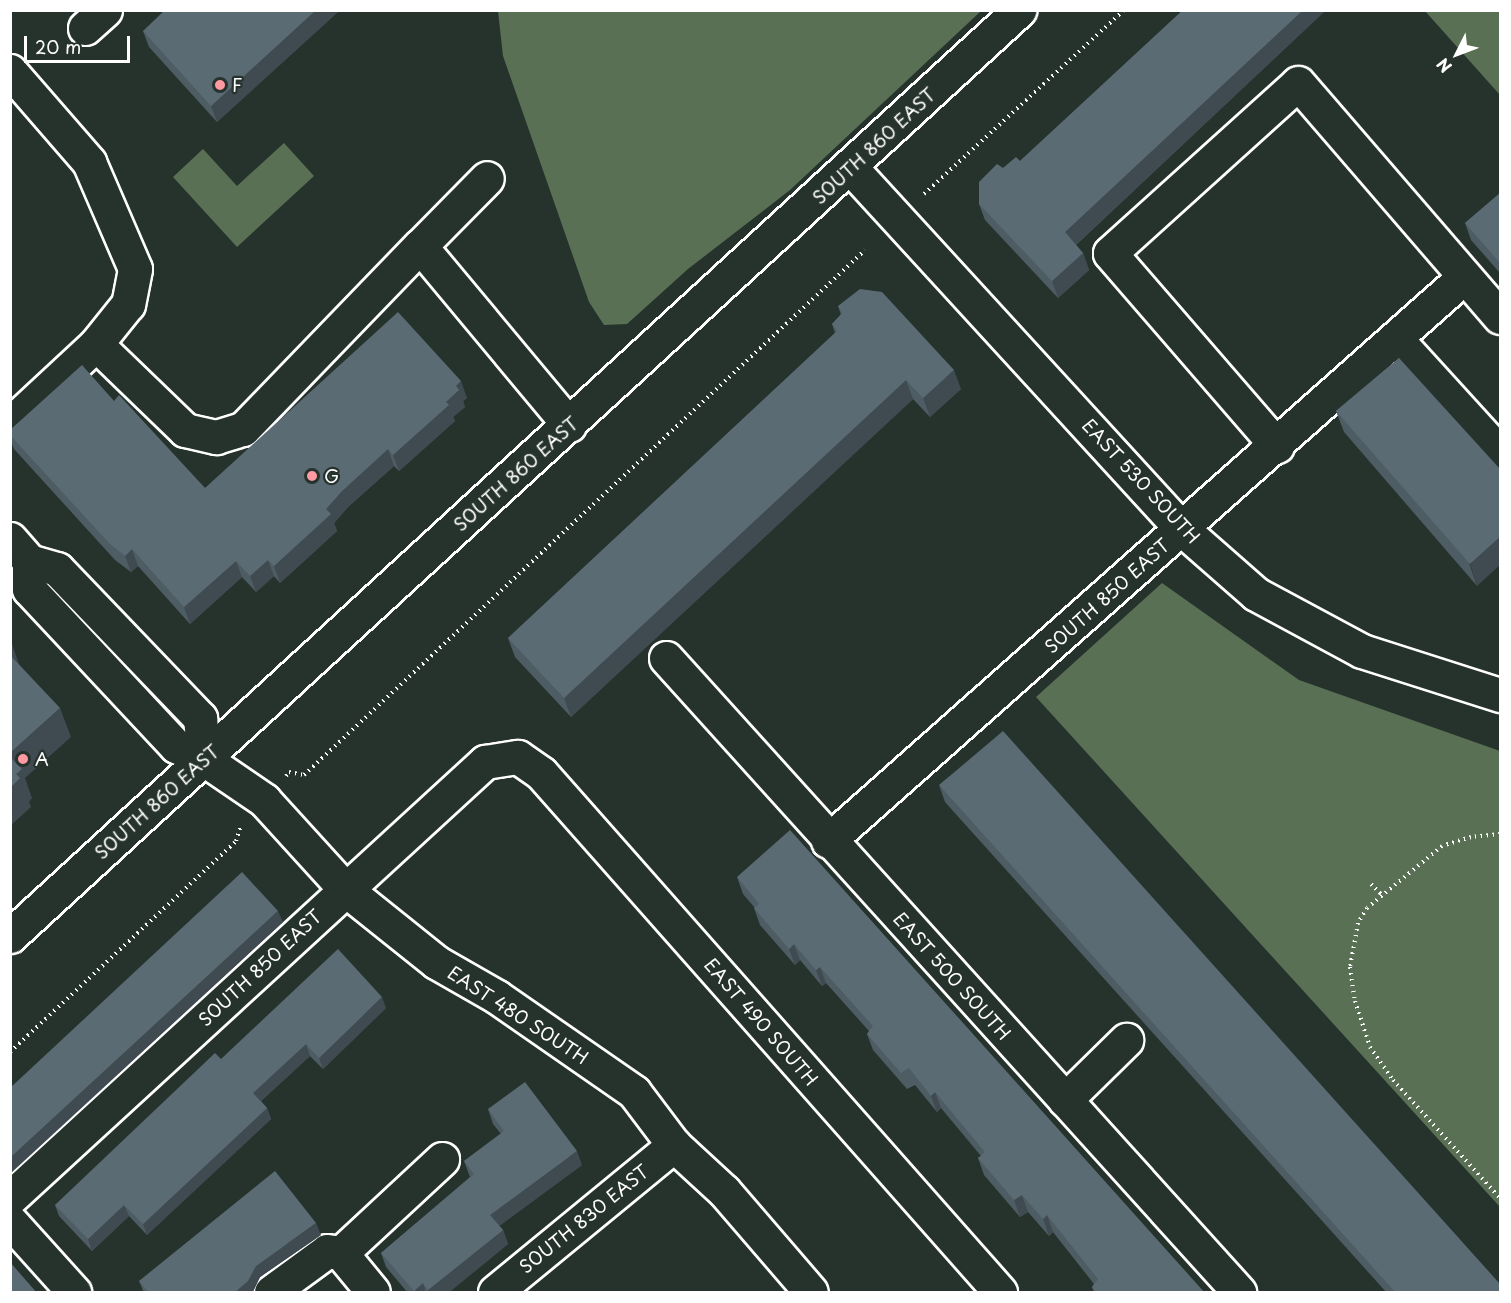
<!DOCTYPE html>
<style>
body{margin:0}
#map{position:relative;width:1511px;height:1303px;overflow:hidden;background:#26332d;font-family:"Playpen Sans",sans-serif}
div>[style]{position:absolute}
.green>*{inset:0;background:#597054}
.path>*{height:4px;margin-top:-2px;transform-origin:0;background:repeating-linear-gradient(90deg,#fff 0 1.5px,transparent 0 6px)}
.roads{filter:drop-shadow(2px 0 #fff) drop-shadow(-2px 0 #fff) drop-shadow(0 2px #fff) drop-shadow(0 -2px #fff)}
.minor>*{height:33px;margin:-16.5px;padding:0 16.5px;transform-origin:16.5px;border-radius:16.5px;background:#26332d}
.wall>*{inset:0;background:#4e5c64}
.shaded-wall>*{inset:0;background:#404b51}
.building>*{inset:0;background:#5b6b74}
.dots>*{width:16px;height:16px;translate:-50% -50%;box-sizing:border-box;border:3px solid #26332d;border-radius:50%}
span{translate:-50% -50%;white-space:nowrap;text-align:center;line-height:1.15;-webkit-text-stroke:4.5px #26332d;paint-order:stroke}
.poi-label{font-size:18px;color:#fff}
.left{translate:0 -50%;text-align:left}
.street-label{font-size:18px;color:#fff}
.frame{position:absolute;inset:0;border:12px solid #fff;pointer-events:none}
.north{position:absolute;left:1427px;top:24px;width:60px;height:60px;-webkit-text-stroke:4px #26332d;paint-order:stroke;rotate:228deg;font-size:16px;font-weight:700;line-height:24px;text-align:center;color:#fff}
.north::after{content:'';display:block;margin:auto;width:21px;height:27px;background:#fff;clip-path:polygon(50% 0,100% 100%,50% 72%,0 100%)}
.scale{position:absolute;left:24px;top:36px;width:106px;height:27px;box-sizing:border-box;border:3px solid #fff;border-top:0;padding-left:8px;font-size:18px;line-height:21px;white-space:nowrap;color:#fff;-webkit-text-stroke:4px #26332d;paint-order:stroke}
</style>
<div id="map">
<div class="green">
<i style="clip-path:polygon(498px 11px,498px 10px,981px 11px,790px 190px,688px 269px,627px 324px,604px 325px,589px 302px,503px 56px)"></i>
<i style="clip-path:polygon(1425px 11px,1500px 11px,1500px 95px)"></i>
<i style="clip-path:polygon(284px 143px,314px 176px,237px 247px,173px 177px,203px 149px,237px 186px)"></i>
<i style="clip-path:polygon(1162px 583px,1299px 680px,1500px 751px,1500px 1207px,1036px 697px)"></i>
</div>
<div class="path">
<i style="left:924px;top:194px;width:272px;rotate:-42.6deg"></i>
<i style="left:286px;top:776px;width:5px;rotate:-53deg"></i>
<i style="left:289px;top:772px;width:15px;rotate:11deg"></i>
<i style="left:304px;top:775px;width:768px;rotate:-43.1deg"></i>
<i style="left:1500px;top:834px;width:29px;rotate:174deg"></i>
<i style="left:1471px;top:837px;width:30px;rotate:163deg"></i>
<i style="left:1442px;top:846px;width:97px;rotate:140.4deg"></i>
<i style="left:1367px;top:908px;width:17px;rotate:121deg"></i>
<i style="left:1358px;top:923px;width:45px;rotate:100.3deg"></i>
<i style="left:1350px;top:967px;width:34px;rotate:82deg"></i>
<i style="left:1355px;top:1001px;width:48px;rotate:71.9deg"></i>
<i style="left:1370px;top:1047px;width:40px;rotate:55.1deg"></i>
<i style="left:1393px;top:1080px;width:159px;rotate:47.8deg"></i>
<i style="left:1371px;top:884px;width:16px;rotate:45deg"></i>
<i style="left:10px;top:1052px;width:309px;rotate:-43deg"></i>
<i style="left:236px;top:841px;width:16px;rotate:-72deg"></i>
</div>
<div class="roads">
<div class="minor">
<i style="left:85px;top:28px;width:27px;rotate:-42deg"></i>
<i style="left:10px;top:71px;width:121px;rotate:49deg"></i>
<i style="left:89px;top:162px;width:116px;rotate:66.7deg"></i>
<i style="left:135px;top:269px;width:36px;rotate:101deg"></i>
<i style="left:128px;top:304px;width:51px;rotate:128.7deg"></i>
<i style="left:96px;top:344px;width:124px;rotate:44deg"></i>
<i style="left:185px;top:430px;width:32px;rotate:13deg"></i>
<i style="left:216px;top:437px;width:28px;rotate:-17deg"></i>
<i style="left:243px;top:429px;width:255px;rotate:-46deg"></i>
<i style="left:420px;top:246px;width:233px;rotate:50.2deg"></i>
<i style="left:851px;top:168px;width:490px;rotate:47.5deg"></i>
<i style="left:1182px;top:529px;width:98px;rotate:41.3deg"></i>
<i style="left:1256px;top:594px;width:120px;rotate:28.3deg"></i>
<i style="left:1362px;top:651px;width:145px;rotate:17.7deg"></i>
<i style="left:420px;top:246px;width:95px;rotate:-45.4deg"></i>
<i style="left:1397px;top:340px;width:153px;rotate:47.7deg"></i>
<i style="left:10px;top:424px;width:117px;rotate:-42.9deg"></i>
<i style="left:1277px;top:446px;width:255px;rotate:-130.9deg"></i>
<i style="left:1110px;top:253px;width:253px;rotate:-42.1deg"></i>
<i style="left:1298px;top:83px;width:309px;rotate:49.2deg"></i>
<i style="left:10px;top:539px;width:29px;rotate:49deg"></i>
<i style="left:29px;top:561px;width:29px;rotate:16deg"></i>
<i style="left:57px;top:569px;width:207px;rotate:46.2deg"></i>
<i style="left:200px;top:718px;width:41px;rotate:84.4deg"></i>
<i style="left:29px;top:561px;width:28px;rotate:90deg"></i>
<i style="left:29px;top:589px;width:215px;rotate:46.9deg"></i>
<i style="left:176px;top:746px;width:31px;rotate:25deg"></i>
<i style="left:204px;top:759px;width:73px;rotate:34.3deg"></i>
<i style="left:264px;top:800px;width:120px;rotate:47.7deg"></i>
<i style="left:345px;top:889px;width:117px;rotate:38.7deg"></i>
<i style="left:436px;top:962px;width:70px;rotate:29.8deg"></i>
<i style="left:497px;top:997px;width:167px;rotate:34.7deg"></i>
<i style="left:634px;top:1092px;width:66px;rotate:53deg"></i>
<i style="left:674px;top:1145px;width:68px;rotate:42.6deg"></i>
<i style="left:724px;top:1191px;width:133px;rotate:49.3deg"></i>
<i style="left:666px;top:658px;width:855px;rotate:47.89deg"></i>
<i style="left:828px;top:841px;width:850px;rotate:-41.57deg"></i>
<i style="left:10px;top:936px;width:1370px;rotate:-42.54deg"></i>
<i style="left:1065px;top:1100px;width:86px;rotate:-44.5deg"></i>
<i style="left:10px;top:1198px;width:645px;rotate:-42.55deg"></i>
<i style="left:485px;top:762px;width:33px;rotate:-9deg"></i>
<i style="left:518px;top:757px;width:28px;rotate:35deg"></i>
<i style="left:541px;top:773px;width:693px;rotate:48.51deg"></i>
<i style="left:10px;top:1221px;width:96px;rotate:48deg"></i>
<i style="left:341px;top:1253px;width:138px;rotate:-42.9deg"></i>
<i style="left:271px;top:1292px;width:69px;rotate:-36.2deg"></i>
<i style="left:327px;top:1251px;width:14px;rotate:8deg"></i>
<i style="left:341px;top:1253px;width:50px;rotate:50.6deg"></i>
<i style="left:495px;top:1292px;width:232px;rotate:-39.4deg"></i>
</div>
</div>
<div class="wall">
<i style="clip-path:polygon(340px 10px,217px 122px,149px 47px,143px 31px)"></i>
<i style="clip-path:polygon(1183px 10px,1326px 10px,1076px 245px,1083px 253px,1089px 270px,1058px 298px,985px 220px,979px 204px,1003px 168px,1020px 161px)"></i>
<i style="clip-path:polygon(1500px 193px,1500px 273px,1471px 240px,1465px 223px)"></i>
<i style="clip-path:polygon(838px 306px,961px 389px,930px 417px,913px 399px,571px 717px,515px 657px,508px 638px,835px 333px,832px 324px,841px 315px)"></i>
<i style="clip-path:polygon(1399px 358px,1477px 586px,1344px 432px,1336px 411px)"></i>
<i style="clip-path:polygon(467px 398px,463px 401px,465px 407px,453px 417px,455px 421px,399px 471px,394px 466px,348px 507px,334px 523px,337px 531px,280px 583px,274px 576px,256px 592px,242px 577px,190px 624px,138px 566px,131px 572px,115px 560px,14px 449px,10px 440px,10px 430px,114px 401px,205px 488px)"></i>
<i style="clip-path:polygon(939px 785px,1500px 1293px,1387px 1293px,945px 802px)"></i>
<i style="clip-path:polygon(737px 877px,1205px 1293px,1094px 1293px,1092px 1287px,1094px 1284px,1053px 1232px,1049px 1236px,1028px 1212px,1020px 1217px,984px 1175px,978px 1158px,981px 1156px,941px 1108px,937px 1112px,915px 1085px,907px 1089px,873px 1050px,867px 1034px,869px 1031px,826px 983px,822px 986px,800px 960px,795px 965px,760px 925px,754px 908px,755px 908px,743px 894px)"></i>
<i style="clip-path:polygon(386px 1008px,323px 1069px,310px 1056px,261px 1101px,267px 1108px,271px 1119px,147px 1235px,129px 1216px,92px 1251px,59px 1216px,55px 1205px,221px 1059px)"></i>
<i style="clip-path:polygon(488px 1109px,582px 1165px,499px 1226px,503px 1230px,508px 1244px,448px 1293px,408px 1293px,386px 1267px,381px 1253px,470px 1177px,464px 1161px,501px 1134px,493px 1124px)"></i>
<i style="clip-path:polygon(321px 1235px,260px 1277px,252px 1293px,144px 1293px,139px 1281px)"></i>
</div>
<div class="shaded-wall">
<i style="clip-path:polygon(316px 10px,340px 10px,217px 122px,211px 106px)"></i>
<i style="clip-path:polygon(1303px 10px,1326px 10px,1071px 249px,1065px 232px)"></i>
<i style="clip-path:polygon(1083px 253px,1089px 270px,1058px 298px,1052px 281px)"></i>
<i style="clip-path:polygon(954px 370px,961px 389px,930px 417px,923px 398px)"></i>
<i style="clip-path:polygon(906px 380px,913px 399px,571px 717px,564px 698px)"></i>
<i style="clip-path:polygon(461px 381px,467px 398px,463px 401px,465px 407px,453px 417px,455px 421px,399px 471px,393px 455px,446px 402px,456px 386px)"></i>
<i style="clip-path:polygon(388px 449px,394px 466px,348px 507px,334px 523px,337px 531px,280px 583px,274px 566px,342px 491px)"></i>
<i style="clip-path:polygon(1500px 537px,1500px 565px,1477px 586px,1470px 564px)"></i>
<i style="clip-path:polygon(132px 549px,138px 566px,131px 572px,125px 556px)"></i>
<i style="clip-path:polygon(268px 560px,274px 576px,256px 592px,250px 576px)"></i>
<i style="clip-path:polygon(236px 561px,242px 577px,190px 624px,184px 607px)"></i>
<i style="clip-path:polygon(12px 644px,22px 673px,10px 663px,10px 645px)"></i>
<i style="clip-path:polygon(60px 708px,71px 737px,25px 778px,32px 798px,29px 802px,31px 807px,10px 826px,10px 753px)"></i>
<i style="clip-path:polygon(278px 911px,283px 922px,10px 1174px,10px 1158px)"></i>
<i style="clip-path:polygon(794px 944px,800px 960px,795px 965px,789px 949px)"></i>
<i style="clip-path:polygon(820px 967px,826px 983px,822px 986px,816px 970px)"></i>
<i style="clip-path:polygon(382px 997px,386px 1008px,323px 1069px,319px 1058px)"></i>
<i style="clip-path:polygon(306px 1044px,310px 1056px,257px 1104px,253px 1093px)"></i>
<i style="clip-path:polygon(935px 1092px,941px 1108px,937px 1112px,931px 1096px)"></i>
<i style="clip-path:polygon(267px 1108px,271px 1119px,147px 1235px,143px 1224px)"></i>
<i style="clip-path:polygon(577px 1151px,582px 1165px,495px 1229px,490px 1215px)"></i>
<i style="clip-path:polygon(1022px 1195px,1028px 1212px,1020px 1217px,1014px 1200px)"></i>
<i style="clip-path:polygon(124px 1205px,129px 1216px,92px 1251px,88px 1239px)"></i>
<i style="clip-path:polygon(1047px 1215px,1053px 1232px,1049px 1236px,1043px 1219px)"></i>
<i style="clip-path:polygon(316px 1223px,321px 1235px,260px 1277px,253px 1292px,234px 1293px,256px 1266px)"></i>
<i style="clip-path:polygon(503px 1230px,508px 1244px,448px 1293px,429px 1293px,428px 1290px)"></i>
<i style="clip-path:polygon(423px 1283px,426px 1293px,414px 1293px,414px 1291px)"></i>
</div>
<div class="building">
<i style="clip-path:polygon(165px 10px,316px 10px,211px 106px,143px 31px)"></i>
<i style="clip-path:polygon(1183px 10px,1303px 10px,1065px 232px,1083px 253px,1052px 281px,979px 204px,979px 182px,997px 164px,1003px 168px,1016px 157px,1020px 161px)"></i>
<i style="clip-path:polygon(1500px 193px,1500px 263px,1465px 223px)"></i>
<i style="clip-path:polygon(860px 289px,882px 292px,954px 370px,923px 398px,906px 380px,564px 698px,508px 638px,837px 331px,832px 324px,842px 313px,838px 306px)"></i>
<i style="clip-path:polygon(398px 312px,461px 381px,456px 386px,459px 390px,446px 402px,449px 405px,393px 455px,388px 449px,342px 491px,326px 509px,331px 514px,274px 566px,268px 560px,250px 576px,236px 561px,184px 607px,132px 549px,125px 556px,109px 543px,10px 435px,10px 430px,82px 365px,114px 401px,119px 395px,205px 488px)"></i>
<i style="clip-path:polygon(1399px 358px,1500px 469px,1500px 537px,1470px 564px,1336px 411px)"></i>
<i style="clip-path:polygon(10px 655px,60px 708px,10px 753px)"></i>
<i style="clip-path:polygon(1003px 731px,1500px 1284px,1500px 1293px,1396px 1293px,939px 785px)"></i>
<i style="clip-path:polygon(10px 757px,22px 769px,16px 774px,20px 778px,10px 788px)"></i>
<i style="clip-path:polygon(790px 830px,1205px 1293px,1097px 1293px,1092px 1287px,1098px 1279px,1047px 1215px,1043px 1219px,1022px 1195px,1014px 1200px,978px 1158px,985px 1152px,935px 1092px,931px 1096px,909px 1068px,901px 1073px,867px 1034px,873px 1026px,820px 967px,816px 970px,794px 944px,789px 949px,754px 908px,759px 904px,737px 877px)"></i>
<i style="clip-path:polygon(242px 872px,278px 911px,10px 1158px,10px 1088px)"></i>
<i style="clip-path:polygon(338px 949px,382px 997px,319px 1058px,306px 1044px,253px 1093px,267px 1108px,143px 1224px,124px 1205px,88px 1239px,55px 1205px,215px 1053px,221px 1059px)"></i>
<i style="clip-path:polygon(525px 1082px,577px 1151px,490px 1215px,503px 1230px,428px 1290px,423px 1283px,414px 1291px,381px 1253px,474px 1174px,464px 1161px,504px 1131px,488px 1109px)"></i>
<i style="clip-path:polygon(275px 1171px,316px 1223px,256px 1266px,248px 1281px,234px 1293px,149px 1293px,139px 1281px)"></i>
<i style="clip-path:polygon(10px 1262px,37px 1293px,10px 1293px)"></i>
</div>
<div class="dots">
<i style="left:220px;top:85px;background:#ff9aa2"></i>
<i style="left:312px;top:476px;background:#ff9aa2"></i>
<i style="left:23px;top:759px;background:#ff9aa2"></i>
</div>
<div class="poi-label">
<span class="left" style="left:232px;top:85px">F</span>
<span class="left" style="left:324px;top:476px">G</span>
<span class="left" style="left:35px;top:759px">A</span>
</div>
<div class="street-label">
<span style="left:874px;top:146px;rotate:-43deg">SOUTH 860 EAST</span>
<span style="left:516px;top:474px;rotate:-42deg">SOUTH 860 EAST</span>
<span style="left:1141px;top:481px;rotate:47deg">EAST 530 SOUTH</span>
<span style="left:1107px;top:596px;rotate:-42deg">SOUTH 850 EAST</span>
<span style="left:157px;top:802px;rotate:-42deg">SOUTH 860 EAST</span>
<span style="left:260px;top:968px;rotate:-43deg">SOUTH 850 EAST</span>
<span style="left:952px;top:976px;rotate:48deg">EAST 500 SOUTH</span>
<span style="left:518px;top:1015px;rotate:33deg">EAST 480 SOUTH</span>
<span style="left:761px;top:1022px;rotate:49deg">EAST 490 SOUTH</span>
<span style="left:584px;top:1219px;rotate:-39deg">SOUTH 830 EAST</span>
</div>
<div class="frame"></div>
<div class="north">N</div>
<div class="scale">20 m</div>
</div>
